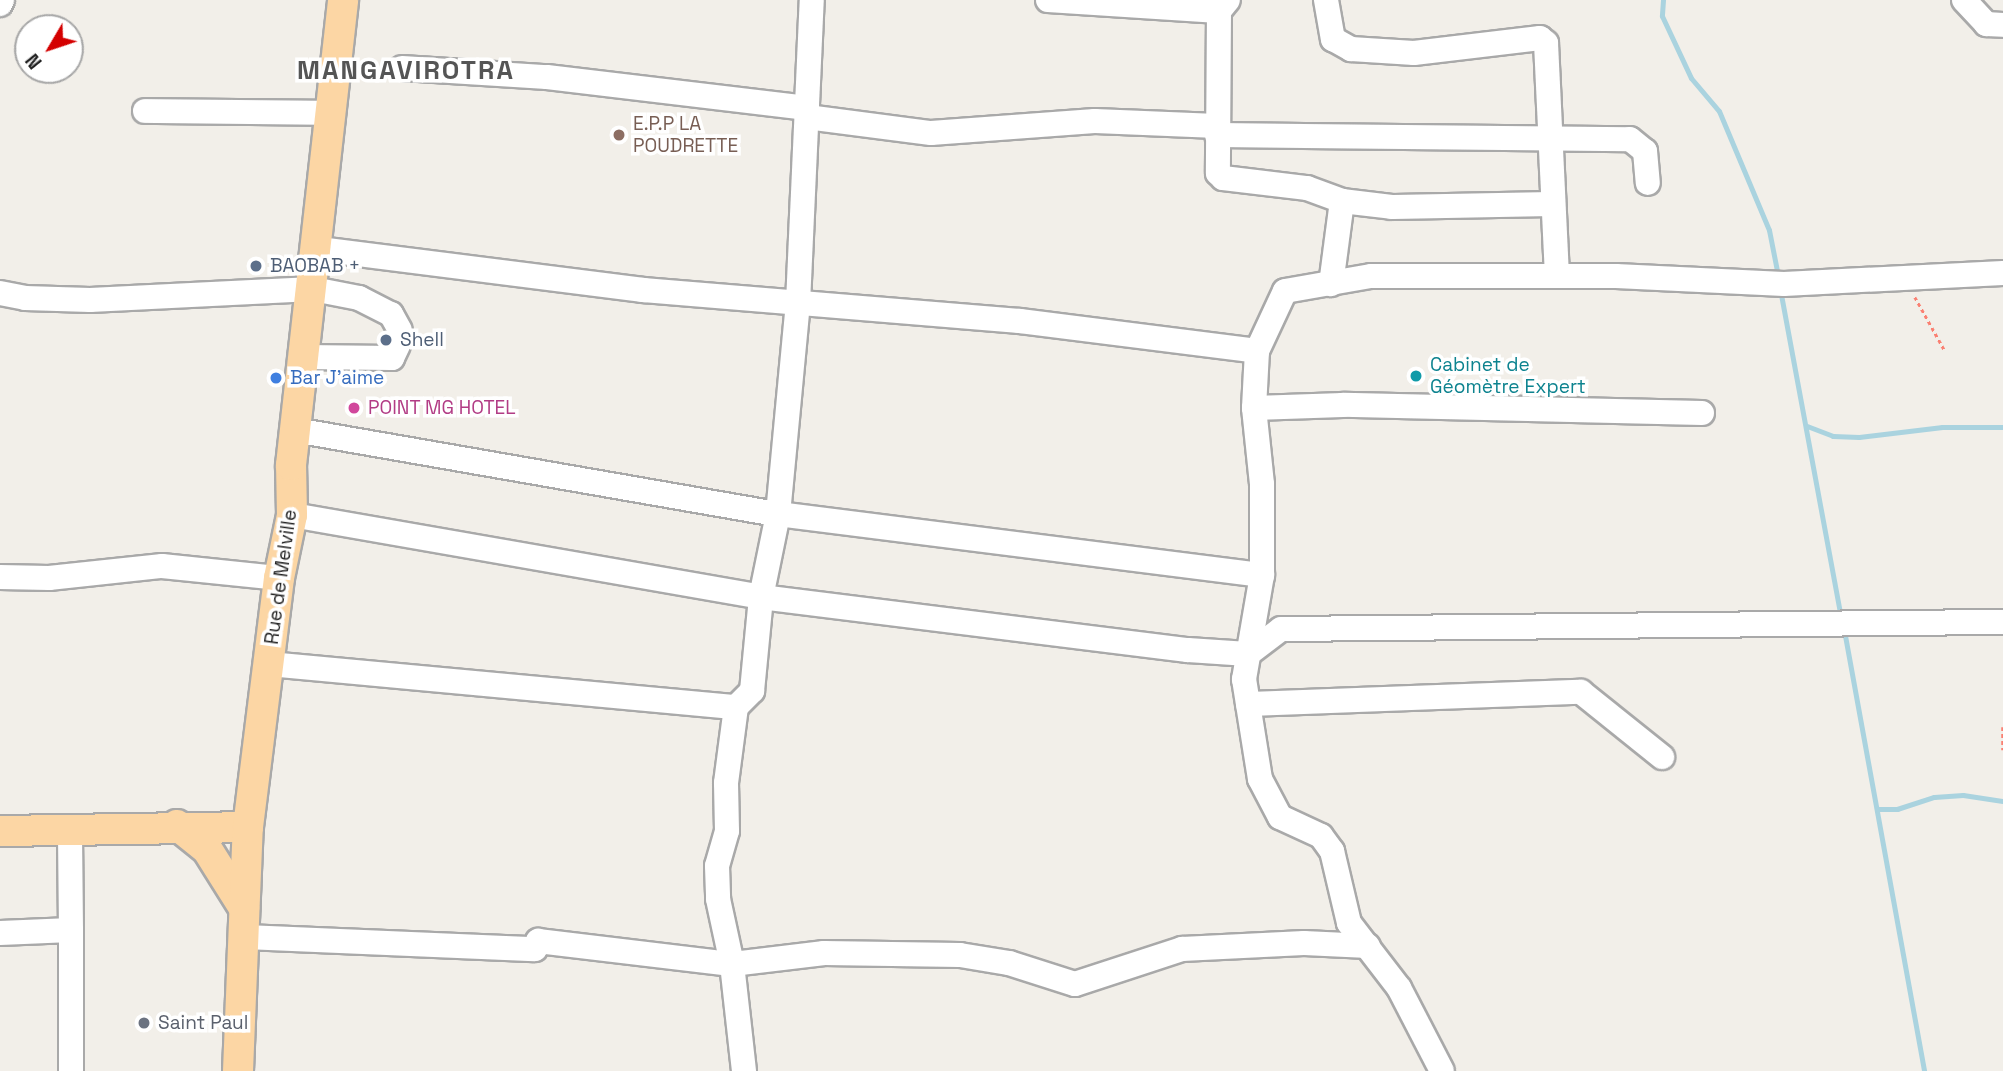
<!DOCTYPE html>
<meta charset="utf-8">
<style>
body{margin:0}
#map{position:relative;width:2003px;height:1071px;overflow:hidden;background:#f2efe9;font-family:"Space Grotesk",sans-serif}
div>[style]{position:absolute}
.stream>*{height:5px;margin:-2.5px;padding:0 2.5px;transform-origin:2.5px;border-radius:2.5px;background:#aad3df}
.path>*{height:2.5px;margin-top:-1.25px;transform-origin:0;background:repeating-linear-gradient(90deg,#fa8072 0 3.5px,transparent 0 7px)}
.roads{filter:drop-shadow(2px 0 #a9a9a9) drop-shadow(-2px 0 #a9a9a9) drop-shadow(0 2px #a9a9a9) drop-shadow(0 -2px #a9a9a9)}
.minor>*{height:24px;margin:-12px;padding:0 12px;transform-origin:12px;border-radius:12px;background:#fff}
.major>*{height:30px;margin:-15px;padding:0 15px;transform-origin:15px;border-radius:15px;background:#fcd6a4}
.dots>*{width:19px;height:19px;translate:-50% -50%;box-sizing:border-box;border:4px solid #fff;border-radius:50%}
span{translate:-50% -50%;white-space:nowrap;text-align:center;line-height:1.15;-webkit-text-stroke:7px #fff;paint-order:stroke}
.education-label{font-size:19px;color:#785e54}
.left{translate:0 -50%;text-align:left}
.service-label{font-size:19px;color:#4e5e75}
.culture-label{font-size:19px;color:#0d838f}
.shop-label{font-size:19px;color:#366cbe}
.hotel-label{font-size:19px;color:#b23c85}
.street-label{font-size:19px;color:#222}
.worship-label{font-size:19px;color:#5b616d}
.district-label{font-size:26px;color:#555;font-weight:700;letter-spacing:2px}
.north{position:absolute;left:14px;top:14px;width:70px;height:70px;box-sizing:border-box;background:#fff;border:2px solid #a7a7a7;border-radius:50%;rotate:231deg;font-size:19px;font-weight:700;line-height:28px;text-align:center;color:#222}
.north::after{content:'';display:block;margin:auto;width:24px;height:32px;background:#d40000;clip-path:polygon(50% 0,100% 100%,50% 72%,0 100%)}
</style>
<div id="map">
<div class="stream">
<i style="left:1663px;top:0;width:16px;rotate:94deg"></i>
<i style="left:1662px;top:16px;width:68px;rotate:64.9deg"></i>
<i style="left:1691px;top:78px;width:43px;rotate:49.7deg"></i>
<i style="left:1719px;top:111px;width:129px;rotate:67.2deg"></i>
<i style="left:1769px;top:230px;width:47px;rotate:78.9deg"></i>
<i style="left:1780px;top:289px;width:334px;rotate:79.5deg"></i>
<i style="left:1807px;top:426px;width:28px;rotate:21deg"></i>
<i style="left:1833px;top:436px;width:26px;rotate:2deg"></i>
<i style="left:1859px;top:437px;width:84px;rotate:-6.9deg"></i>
<i style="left:1942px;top:427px;width:61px"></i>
<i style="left:1844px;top:630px;width:448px;rotate:79.7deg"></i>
<i style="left:1877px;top:809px;width:20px"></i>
<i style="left:1897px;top:809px;width:39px;rotate:-18deg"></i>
<i style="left:1934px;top:797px;width:29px;rotate:-4deg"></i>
<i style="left:1963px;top:795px;width:40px;rotate:8.5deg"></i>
</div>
<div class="path">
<i style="left:1915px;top:297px;width:60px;rotate:60.9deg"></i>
<i style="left:2003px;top:727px;width:23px;rotate:90deg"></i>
</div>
<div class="roads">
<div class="minor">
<i style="left:1048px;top:0;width:171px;rotate:3.7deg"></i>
<i style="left:1219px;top:11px;width:14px;rotate:-51deg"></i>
<i style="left:1326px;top:0;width:40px;rotate:80deg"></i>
<i style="left:1333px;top:39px;width:21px;rotate:29deg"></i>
<i style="left:1351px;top:49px;width:63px;rotate:3.6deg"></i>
<i style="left:1414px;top:53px;width:127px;rotate:-6.8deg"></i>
<i style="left:1540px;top:38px;width:8px;rotate:40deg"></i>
<i style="left:1546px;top:43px;width:233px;rotate:87.3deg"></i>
<i style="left:1964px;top:0;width:33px;rotate:47deg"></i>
<i style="left:1986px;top:24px;width:17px;rotate:3deg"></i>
<i style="left:0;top:4px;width:4px;rotate:-63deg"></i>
<i style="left:1219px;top:11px;width:162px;rotate:90.4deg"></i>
<i style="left:1218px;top:173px;width:7px;rotate:45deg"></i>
<i style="left:1223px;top:178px;width:85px;rotate:6.8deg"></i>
<i style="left:1307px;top:188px;width:37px;rotate:20deg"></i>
<i style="left:1342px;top:201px;width:84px;rotate:97.5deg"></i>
<i style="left:402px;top:68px;width:145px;rotate:3.6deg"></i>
<i style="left:547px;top:77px;width:262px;rotate:6.8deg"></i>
<i style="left:145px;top:111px;width:187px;rotate:0.6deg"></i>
<i style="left:807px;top:117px;width:125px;rotate:7.4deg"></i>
<i style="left:931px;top:133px;width:164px;rotate:-4.2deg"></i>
<i style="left:1095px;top:121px;width:122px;rotate:2.3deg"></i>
<i style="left:1217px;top:135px;width:413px;rotate:0.6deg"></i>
<i style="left:1630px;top:139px;width:19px;rotate:39deg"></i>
<i style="left:1645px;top:151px;width:32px;rotate:85deg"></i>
<i style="left:1342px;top:201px;width:50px;rotate:6.8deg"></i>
<i style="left:1392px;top:207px;width:161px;rotate:-1.1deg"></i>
<i style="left:319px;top:249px;width:327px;rotate:7.2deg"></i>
<i style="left:643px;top:290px;width:378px;rotate:4.7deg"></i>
<i style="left:1020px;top:321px;width:239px;rotate:7.2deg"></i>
<i style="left:0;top:293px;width:25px;rotate:11deg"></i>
<i style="left:25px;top:298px;width:65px;rotate:1.8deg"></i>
<i style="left:90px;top:300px;width:223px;rotate:-2.8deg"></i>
<i style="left:313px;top:289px;width:47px;rotate:11.1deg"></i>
<i style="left:359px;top:298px;width:36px;rotate:27deg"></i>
<i style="left:391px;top:314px;width:18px;rotate:61deg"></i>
<i style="left:304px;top:357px;width:88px;rotate:0.7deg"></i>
<i style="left:392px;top:358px;width:14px;rotate:-65deg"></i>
<i style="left:1254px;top:408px;width:76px;rotate:84deg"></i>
<i style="left:1262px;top:484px;width:91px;rotate:90deg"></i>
<i style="left:1262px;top:575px;width:106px;rotate:99.8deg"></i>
<i style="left:1244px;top:679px;width:101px;rotate:80.9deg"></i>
<i style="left:1260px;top:779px;width:43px;rotate:62.2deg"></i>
<i style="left:1280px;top:817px;width:45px;rotate:24.9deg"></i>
<i style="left:1321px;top:836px;width:19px;rotate:54deg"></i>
<i style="left:1332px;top:851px;width:74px;rotate:76.7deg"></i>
<i style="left:1349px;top:923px;width:82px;rotate:52.4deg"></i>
<i style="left:1399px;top:988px;width:93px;rotate:62.6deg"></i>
<i style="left:1702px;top:413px;width:359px;rotate:-178.7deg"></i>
<i style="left:1343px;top:405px;width:89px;rotate:178.1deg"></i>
<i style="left:1254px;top:408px;width:57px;rotate:-87deg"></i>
<i style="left:1257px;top:351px;width:66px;rotate:-65deg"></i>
<i style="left:1285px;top:291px;width:87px;rotate:-9.9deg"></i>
<i style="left:1371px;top:276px;width:245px"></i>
<i style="left:1616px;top:276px;width:168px;rotate:2.7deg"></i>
<i style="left:1784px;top:284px;width:219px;rotate:-2.9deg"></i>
<i style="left:295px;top:430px;width:490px;rotate:9.9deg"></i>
<i style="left:778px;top:514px;width:488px;rotate:7.2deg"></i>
<i style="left:292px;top:515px;width:476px;rotate:9.9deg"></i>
<i style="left:761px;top:597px;width:430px;rotate:7.1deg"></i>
<i style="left:1188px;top:650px;width:60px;rotate:3.8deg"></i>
<i style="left:1248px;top:654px;width:41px;rotate:-37.1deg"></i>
<i style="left:1281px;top:629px;width:722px;rotate:-0.56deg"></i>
<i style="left:0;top:577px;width:49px;rotate:1.2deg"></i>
<i style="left:49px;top:578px;width:114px;rotate:-6.1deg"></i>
<i style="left:162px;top:566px;width:118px;rotate:5.9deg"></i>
<i style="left:269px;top:664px;width:469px;rotate:5.3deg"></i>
<i style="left:736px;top:707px;width:23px;rotate:-45deg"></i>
<i style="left:752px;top:691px;width:94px;rotate:-84.5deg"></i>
<i style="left:761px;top:597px;width:85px;rotate:-78.4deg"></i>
<i style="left:778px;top:514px;width:212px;rotate:-84.6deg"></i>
<i style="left:798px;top:303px;width:303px;rotate:-87.4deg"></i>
<i style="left:1248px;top:704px;width:333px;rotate:-2.1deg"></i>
<i style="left:1581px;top:692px;width:104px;rotate:38.7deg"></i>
<i style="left:736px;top:707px;width:77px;rotate:97.5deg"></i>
<i style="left:726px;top:783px;width:48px;rotate:88.8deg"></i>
<i style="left:727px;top:831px;width:36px;rotate:106deg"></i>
<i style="left:717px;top:866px;width:33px;rotate:88deg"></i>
<i style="left:718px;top:899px;width:66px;rotate:77.8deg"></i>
<i style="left:732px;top:964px;width:108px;rotate:83.6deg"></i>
<i style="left:71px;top:930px;width:141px;rotate:90deg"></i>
<i style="left:0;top:933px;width:71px;rotate:-2.4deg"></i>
<i style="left:71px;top:930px;width:100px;rotate:-90.6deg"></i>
<i style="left:245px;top:937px;width:290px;rotate:2.4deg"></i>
<i style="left:535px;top:949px;width:9px;rotate:-69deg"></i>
<i style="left:538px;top:941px;width:195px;rotate:6.8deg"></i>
<i style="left:732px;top:964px;width:93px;rotate:-6.8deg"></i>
<i style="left:824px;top:953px;width:136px;rotate:0.8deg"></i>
<i style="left:960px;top:955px;width:50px;rotate:9.3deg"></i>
<i style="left:1009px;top:963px;width:69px;rotate:17.7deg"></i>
<i style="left:1075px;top:984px;width:113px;rotate:-18.1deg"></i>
<i style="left:1182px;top:949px;width:122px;rotate:-2.8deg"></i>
<i style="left:1304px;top:943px;width:64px;rotate:2.7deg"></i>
</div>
<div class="major">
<i style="left:177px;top:825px;width:38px;rotate:39deg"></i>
<i style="left:207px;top:849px;width:70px;rotate:57.9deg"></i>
<i style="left:0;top:831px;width:248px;rotate:-0.9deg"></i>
<i style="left:238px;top:1071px;width:244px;rotate:-87.7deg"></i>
<i style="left:248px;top:827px;width:251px;rotate:-82.9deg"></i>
<i style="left:279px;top:578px;width:64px;rotate:-78.3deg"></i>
<i style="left:292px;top:515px;width:50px;rotate:-91.1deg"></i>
<i style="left:291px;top:465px;width:468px;rotate:-83.6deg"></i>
</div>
</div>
<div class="dots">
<i style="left:619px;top:135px;background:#8d6e63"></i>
<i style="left:256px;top:266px;background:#5c6f8a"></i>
<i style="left:386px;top:340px;background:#5c6f8a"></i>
<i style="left:1416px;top:376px;background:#0f9aa8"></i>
<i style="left:276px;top:378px;background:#3f7fe0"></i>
<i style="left:354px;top:408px;background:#d1479c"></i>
<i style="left:144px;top:1023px;background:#6b7280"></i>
</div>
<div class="education-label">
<span class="left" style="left:633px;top:135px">E.P.P LA<br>POUDRETTE</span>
</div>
<div class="service-label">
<span class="left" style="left:270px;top:266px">BAOBAB +</span>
<span class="left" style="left:400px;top:340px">Shell</span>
</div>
<div class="culture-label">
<span class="left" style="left:1430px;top:376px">Cabinet de<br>Géomètre Expert</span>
</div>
<div class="shop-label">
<span class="left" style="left:290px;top:378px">Bar J'aime</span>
</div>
<div class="hotel-label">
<span class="left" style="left:368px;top:408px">POINT MG HOTEL</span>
</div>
<div class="street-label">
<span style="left:281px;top:577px;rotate:-82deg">Rue de Melville</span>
</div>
<div class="worship-label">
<span class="left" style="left:158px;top:1023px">Saint Paul</span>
</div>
<div class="district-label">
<span style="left:406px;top:71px">MANGAVIROTRA</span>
</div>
<div class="north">N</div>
</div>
